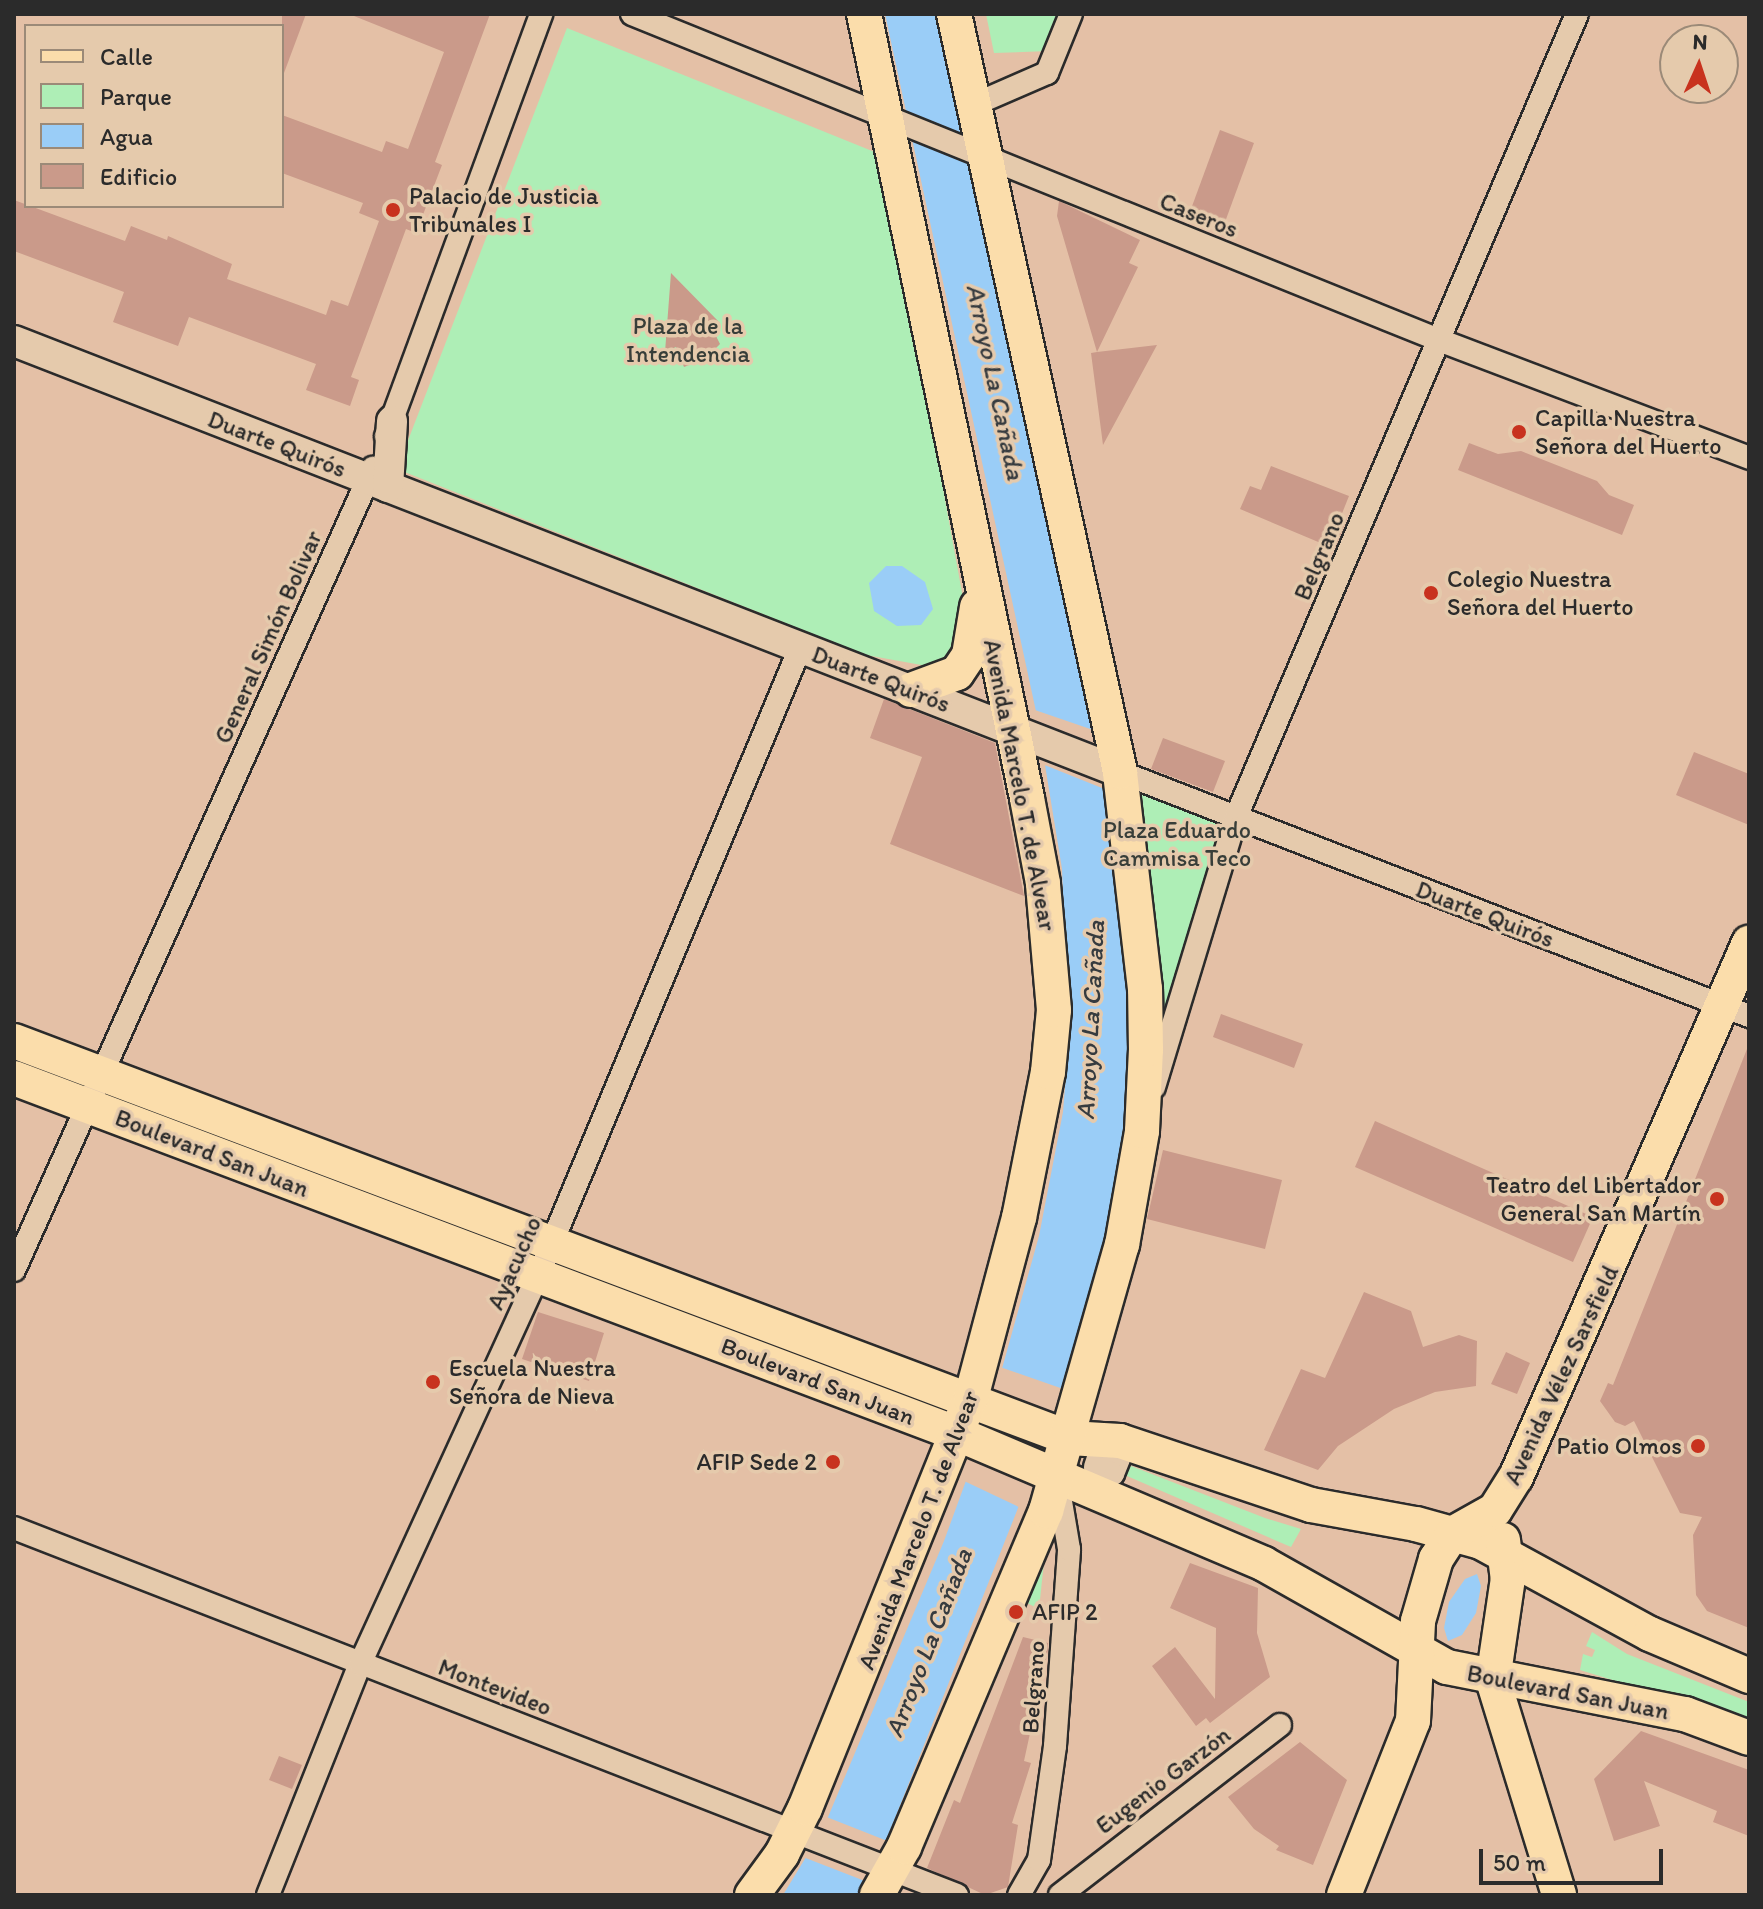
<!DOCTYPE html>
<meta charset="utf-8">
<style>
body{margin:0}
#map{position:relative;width:1763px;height:1909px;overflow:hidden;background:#e4c0a6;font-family:Itim,sans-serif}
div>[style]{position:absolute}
.green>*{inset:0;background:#aeeeb6}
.water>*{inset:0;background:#9acdf7}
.pier>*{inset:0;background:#e4c0a6}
.building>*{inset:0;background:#ca9a8a}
.roads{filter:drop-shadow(2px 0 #2b2b2b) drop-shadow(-2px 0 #2b2b2b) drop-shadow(0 2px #2b2b2b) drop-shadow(0 -2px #2b2b2b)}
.street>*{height:22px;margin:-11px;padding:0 11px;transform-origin:11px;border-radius:11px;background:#e5caac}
.secondary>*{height:30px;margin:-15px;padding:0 15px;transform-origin:15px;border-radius:15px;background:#e5caac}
.primary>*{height:34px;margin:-17px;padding:0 17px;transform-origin:17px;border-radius:17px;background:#fbddab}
.dots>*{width:22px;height:22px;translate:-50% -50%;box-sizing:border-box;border:4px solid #e5caac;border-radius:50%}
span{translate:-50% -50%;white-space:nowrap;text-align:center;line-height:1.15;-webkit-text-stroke:7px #e5caac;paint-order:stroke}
.poi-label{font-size:24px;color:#2b2b2b}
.left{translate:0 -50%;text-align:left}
.right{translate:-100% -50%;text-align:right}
.street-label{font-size:24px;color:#2b2b2b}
.park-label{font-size:24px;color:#383e39}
.water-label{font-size:26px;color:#363b3f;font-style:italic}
.frame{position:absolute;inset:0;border:16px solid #2b2b2b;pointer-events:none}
.legend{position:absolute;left:24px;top:24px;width:260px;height:184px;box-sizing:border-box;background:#e5caac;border:2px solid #9b8a78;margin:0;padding:10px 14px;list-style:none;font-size:24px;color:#2b2b2b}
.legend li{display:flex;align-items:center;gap:16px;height:40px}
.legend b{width:40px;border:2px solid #9b8a78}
.north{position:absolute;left:1659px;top:24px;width:80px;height:80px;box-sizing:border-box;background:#e5caac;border:2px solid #9b8a78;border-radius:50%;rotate:3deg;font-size:22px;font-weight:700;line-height:32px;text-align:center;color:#2b2b2b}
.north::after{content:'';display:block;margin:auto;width:28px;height:36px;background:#c8321e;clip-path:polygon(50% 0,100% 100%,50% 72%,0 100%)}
.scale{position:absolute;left:1479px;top:1849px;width:184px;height:36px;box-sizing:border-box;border:4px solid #2b2b2b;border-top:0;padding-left:10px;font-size:24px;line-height:28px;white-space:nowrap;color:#2b2b2b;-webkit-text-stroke:6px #e5caac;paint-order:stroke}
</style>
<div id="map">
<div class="green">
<i style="clip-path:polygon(986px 14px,1063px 14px,1049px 51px,994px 53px)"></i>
<i style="clip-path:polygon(567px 28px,882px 155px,963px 598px,964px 623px,950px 659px,927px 666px,866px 655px,397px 469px)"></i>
<i style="clip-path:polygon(1120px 772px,1236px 817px,1142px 1131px)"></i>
<i style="clip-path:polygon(1131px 1466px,1265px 1518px,1301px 1529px,1291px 1547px,1127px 1476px,1124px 1473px)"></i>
<i style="clip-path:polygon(1045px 1552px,1039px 1609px,1019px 1599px)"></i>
<i style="clip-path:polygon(1592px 1632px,1627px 1654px,1749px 1702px,1749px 1722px,1580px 1670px,1583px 1654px,1592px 1657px,1595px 1650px,1586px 1646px)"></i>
</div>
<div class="water">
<i style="clip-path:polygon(885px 14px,941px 14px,1114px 824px,1128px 912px,1134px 1071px,1114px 1210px,1068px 1382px,882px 1851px,858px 1895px,783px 1895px,823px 1829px,944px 1541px,986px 1426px,1039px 1236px,1063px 1112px,1069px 1038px,1062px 869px,1037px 716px)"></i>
<i style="clip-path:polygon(886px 566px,902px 566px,925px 582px,933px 609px,921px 625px,897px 626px,874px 611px,869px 583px)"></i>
<i style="clip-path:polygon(1477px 1574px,1481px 1586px,1476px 1613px,1462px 1635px,1448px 1641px,1444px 1628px,1449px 1602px,1465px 1579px)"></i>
</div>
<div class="pier">
<i style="clip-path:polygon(1032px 709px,1099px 732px,1112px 792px,1042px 764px)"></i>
<i style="clip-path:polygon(1000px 1367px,1069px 1391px,1023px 1509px,962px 1480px)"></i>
<i style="clip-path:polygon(824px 1816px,890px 1842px,870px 1883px,803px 1857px)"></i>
</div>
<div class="building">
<i style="clip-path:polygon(282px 14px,306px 14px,284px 73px,282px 72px)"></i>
<i style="clip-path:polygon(349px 14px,490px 14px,435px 162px,442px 165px,416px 233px,406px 229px,351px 377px,359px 380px,350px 406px,306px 390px,316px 364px,189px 317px,178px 346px,113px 322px,124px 292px,14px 251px,14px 200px,125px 241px,131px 226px,167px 240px,168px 236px,232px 264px,227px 279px,326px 315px,331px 300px,348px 306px,379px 221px,359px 213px,363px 203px,282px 173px,282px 115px,382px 152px,386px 141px,408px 149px,444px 52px)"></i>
<i style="clip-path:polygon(1220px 130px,1254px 143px,1225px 222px,1191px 209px)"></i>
<i style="clip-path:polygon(1059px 201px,1140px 240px,1129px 263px,1138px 267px,1097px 352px,1157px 345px,1103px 445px,1091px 353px,1097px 352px,1057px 216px)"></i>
<i style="clip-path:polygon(671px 273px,720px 323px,713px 330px,720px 344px,705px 359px,684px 367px,676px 347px,665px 352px)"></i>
<i style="clip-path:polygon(1469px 443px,1498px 454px,1521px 451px,1597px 481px,1609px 495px,1634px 505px,1622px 535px,1458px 470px)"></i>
<i style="clip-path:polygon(1271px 466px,1349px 496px,1341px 516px,1347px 519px,1335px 549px,1240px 509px,1250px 486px,1261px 490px)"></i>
<i style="clip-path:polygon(884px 699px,995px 743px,1024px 896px,890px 844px,922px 757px,870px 738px)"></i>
<i style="clip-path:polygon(1163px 738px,1225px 761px,1213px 792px,1151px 769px)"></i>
<i style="clip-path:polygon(1694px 752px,1749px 774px,1749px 825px,1676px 795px)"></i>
<i style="clip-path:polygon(1221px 1014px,1303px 1044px,1294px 1068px,1213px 1037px)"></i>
<i style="clip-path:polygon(1749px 1044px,1749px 1628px,1707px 1611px,1696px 1595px,1693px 1535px,1702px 1517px,1680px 1513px,1634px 1421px,1625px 1426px,1615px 1422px,1600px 1401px,1608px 1383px,1613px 1385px)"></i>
<i style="clip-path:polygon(1375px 1121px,1593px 1217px,1573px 1262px,1355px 1167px)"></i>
<i style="clip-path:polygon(1163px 1150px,1282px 1180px,1265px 1249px,1147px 1219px)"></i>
<i style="clip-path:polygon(1364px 1292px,1411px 1311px,1423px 1347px,1459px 1335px,1477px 1341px,1476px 1386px,1435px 1392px,1394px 1409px,1338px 1446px,1318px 1470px,1264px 1450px,1301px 1369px,1325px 1378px)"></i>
<i style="clip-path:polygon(538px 1312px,604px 1333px,589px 1381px,522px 1359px)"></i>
<i style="clip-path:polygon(1506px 1352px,1530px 1363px,1517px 1394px,1491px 1384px)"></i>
<i style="clip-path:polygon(1190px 1563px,1258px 1588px,1257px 1633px,1270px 1677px,1210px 1723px,1206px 1718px,1196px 1726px,1152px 1666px,1175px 1647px,1215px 1699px,1216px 1628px,1170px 1608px)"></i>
<i style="clip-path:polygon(1023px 1637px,1048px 1643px,1048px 1650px,1024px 1761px,1031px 1763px,1012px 1823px,1018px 1825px,1008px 1887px,985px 1895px,927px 1868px,954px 1800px,960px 1803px)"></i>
<i style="clip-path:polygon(1641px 1731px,1749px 1770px,1749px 1836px,1713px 1822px,1717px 1811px,1644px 1781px,1660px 1826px,1614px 1841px,1594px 1779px)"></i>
<i style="clip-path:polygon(1300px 1742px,1347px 1780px,1313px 1865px,1276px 1850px,1279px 1846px,1254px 1829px,1228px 1797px)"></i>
<i style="clip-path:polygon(279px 1756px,302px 1765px,292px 1789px,269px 1780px)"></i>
</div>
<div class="roads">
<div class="street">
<i style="left:632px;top:14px;width:870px;rotate:22deg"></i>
<i style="left:1439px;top:340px;width:332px;rotate:20.8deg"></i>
<i style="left:971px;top:106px;width:83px;rotate:-23.5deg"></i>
<i style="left:1047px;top:73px;width:64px;rotate:-67.9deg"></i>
<i style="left:386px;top:436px;width:450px;rotate:-69.8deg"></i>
<i style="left:1120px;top:772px;width:675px;rotate:21.2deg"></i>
<i style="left:1154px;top:1087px;width:282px;rotate:-73.1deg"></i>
<i style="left:1236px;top:817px;width:872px;rotate:-66.99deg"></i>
<i style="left:14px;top:1270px;width:879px;rotate:-65.89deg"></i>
<i style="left:1100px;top:1452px;width:20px;rotate:20deg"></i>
<i style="left:1119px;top:1459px;width:16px;rotate:112deg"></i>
<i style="left:1113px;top:1474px;width:19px;rotate:-159deg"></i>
<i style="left:1095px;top:1467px;width:16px;rotate:-72deg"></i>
<i style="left:14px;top:1528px;width:1012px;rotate:21.27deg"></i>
<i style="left:268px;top:1895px;width:249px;rotate:-68.3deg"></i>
<i style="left:360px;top:1664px;width:427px;rotate:-65.4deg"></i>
<i style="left:538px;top:1276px;width:680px;rotate:-67.35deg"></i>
<i style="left:1019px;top:1895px;width:40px;rotate:-60.3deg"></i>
<i style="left:1039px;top:1860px;width:115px;rotate:-82deg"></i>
<i style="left:1055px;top:1746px;width:197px;rotate:-85.9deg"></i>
<i style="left:1069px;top:1549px;width:66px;rotate:-99.6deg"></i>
<i style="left:1060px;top:1895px;width:278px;rotate:-37.7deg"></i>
</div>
<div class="secondary">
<i style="left:14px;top:341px;width:1187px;rotate:21.29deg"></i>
<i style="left:388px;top:487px;width:66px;rotate:-86.5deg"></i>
</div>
<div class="primary">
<i style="left:911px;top:690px;width:49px;rotate:-20.3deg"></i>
<i style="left:957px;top:673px;width:22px;rotate:-56deg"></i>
<i style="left:969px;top:655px;width:49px;rotate:-80.5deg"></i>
<i style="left:14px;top:1041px;width:1127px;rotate:20.62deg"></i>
<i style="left:1069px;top:1438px;width:51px;rotate:3.4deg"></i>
<i style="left:1120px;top:1441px;width:201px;rotate:18.5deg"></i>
<i style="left:1311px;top:1505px;width:107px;rotate:10.3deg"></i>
<i style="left:1416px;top:1524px;width:67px;rotate:15.5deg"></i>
<i style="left:1481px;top:1542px;width:192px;rotate:28.6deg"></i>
<i style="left:1650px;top:1634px;width:108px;rotate:23deg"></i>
<i style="left:14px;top:1078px;width:1009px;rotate:20.66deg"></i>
<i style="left:958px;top:1434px;width:332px;rotate:23deg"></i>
<i style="left:1264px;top:1564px;width:210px;rotate:29.4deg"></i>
<i style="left:1447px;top:1667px;width:243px;rotate:11.2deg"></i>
<i style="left:1685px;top:1714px;width:68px;rotate:20.6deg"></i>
<i style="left:1503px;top:1540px;width:38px;rotate:83deg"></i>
<i style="left:1508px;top:1578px;width:103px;rotate:98.4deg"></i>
<i style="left:1493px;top:1680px;width:225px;rotate:72.9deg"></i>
<i style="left:752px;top:1895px;width:51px;rotate:-53.8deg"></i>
<i style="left:782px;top:1854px;width:51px;rotate:-63.4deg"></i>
<i style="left:805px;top:1808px;width:442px;rotate:-68deg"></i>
<i style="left:971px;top:1398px;width:186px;rotate:-75.1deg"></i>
<i style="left:1019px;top:1218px;width:149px;rotate:-78.8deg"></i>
<i style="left:1048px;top:1072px;width:62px;rotate:-84.5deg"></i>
<i style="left:1054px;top:1010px;width:127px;rotate:-95deg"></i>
<i style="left:1043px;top:883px;width:86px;rotate:-100.7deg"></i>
<i style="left:1027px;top:798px;width:801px;rotate:-101.74deg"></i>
<i style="left:877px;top:1895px;width:55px;rotate:-60.6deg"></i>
<i style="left:904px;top:1847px;width:365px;rotate:-67.1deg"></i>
<i style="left:1046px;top:1511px;width:277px;rotate:-74.1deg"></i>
<i style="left:1122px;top:1245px;width:116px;rotate:-80deg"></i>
<i style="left:1142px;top:1131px;width:81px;rotate:-87.2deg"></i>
<i style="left:1146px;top:1050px;width:61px;rotate:-90.9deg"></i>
<i style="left:1145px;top:989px;width:218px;rotate:-96.6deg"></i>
<i style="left:1120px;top:772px;width:776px;rotate:-102.35deg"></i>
<i style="left:1344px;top:1895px;width:187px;rotate:-68.4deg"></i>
<i style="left:1413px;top:1721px;width:100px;rotate:-87.1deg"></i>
<i style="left:1418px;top:1621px;width:65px;rotate:-73.8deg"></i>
<i style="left:1436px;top:1559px;width:30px;rotate:-57deg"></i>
<i style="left:1452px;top:1534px;width:49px;rotate:-29.2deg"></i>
<i style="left:1495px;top:1510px;width:39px;rotate:-58deg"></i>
<i style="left:1516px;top:1477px;width:583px;rotate:-66.43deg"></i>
</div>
</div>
<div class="dots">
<i style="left:393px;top:210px;background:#c8321e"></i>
<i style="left:1519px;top:432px;background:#c8321e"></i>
<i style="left:1431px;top:593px;background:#c8321e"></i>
<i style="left:1717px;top:1199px;background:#c8321e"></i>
<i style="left:433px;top:1382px;background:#c8321e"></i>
<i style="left:1698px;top:1446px;background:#c8321e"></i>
<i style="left:833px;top:1462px;background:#c8321e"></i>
<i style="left:1016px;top:1612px;background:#c8321e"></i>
</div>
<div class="poi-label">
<span class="left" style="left:409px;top:210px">Palacio de Justicia<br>Tribunales I</span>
<span class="left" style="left:1535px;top:432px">Capilla Nuestra<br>Señora del Huerto</span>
<span class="left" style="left:1447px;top:593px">Colegio Nuestra<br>Señora del Huerto</span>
<span class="right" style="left:1701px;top:1199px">Teatro del Libertador<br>General San Martín</span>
<span class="left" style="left:449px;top:1382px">Escuela Nuestra<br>Señora de Nieva</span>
<span class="right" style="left:1682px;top:1446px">Patio Olmos</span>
<span class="right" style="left:817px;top:1462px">AFIP Sede 2</span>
<span class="left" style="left:1032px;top:1612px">AFIP 2</span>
</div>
<div class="street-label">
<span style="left:1199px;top:215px;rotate:22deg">Caseros</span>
<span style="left:277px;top:444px;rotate:21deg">Duarte Quirós</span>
<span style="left:1319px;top:556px;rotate:-67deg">Belgrano</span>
<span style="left:268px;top:637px;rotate:-66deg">General Simón Bolivar</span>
<span style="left:881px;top:679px;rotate:21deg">Duarte Quirós</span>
<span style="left:1020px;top:785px;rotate:79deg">Avenida Marcelo T. de Alvear</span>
<span style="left:1485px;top:914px;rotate:21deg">Duarte Quirós</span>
<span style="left:212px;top:1153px;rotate:21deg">Boulevard San Juan</span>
<span style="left:514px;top:1263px;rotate:-66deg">Ayacucho</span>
<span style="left:1561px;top:1375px;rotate:-65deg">Avenida Vélez Sarsfield</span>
<span style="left:818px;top:1381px;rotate:21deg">Boulevard San Juan</span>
<span style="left:918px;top:1530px;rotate:-69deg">Avenida Marcelo T. de Alvear</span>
<span style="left:495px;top:1687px;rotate:21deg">Montevideo</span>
<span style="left:1033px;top:1687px;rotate:-86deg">Belgrano</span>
<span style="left:1568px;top:1692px;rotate:11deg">Boulevard San Juan</span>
<span style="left:1163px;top:1780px;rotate:-37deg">Eugenio Garzón</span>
</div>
<div class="park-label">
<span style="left:688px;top:340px">Plaza de la<br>Intendencia</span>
<span style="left:1177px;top:844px">Plaza Eduardo<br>Cammisa Teco</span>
</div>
<div class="water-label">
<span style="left:995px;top:382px;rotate:78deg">Arroyo La Cañada</span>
<span style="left:1091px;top:1020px;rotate:-87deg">Arroyo La Cañada</span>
<span style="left:929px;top:1643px;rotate:-69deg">Arroyo La Cañada</span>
</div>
<div class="frame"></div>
<ul class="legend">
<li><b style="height:10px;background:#fbddab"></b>Calle</li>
<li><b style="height:22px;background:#aeeeb6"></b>Parque</li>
<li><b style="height:22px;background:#9acdf7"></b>Agua</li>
<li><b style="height:22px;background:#ca9a8a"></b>Edificio</li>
</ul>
<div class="north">N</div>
<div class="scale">50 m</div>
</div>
